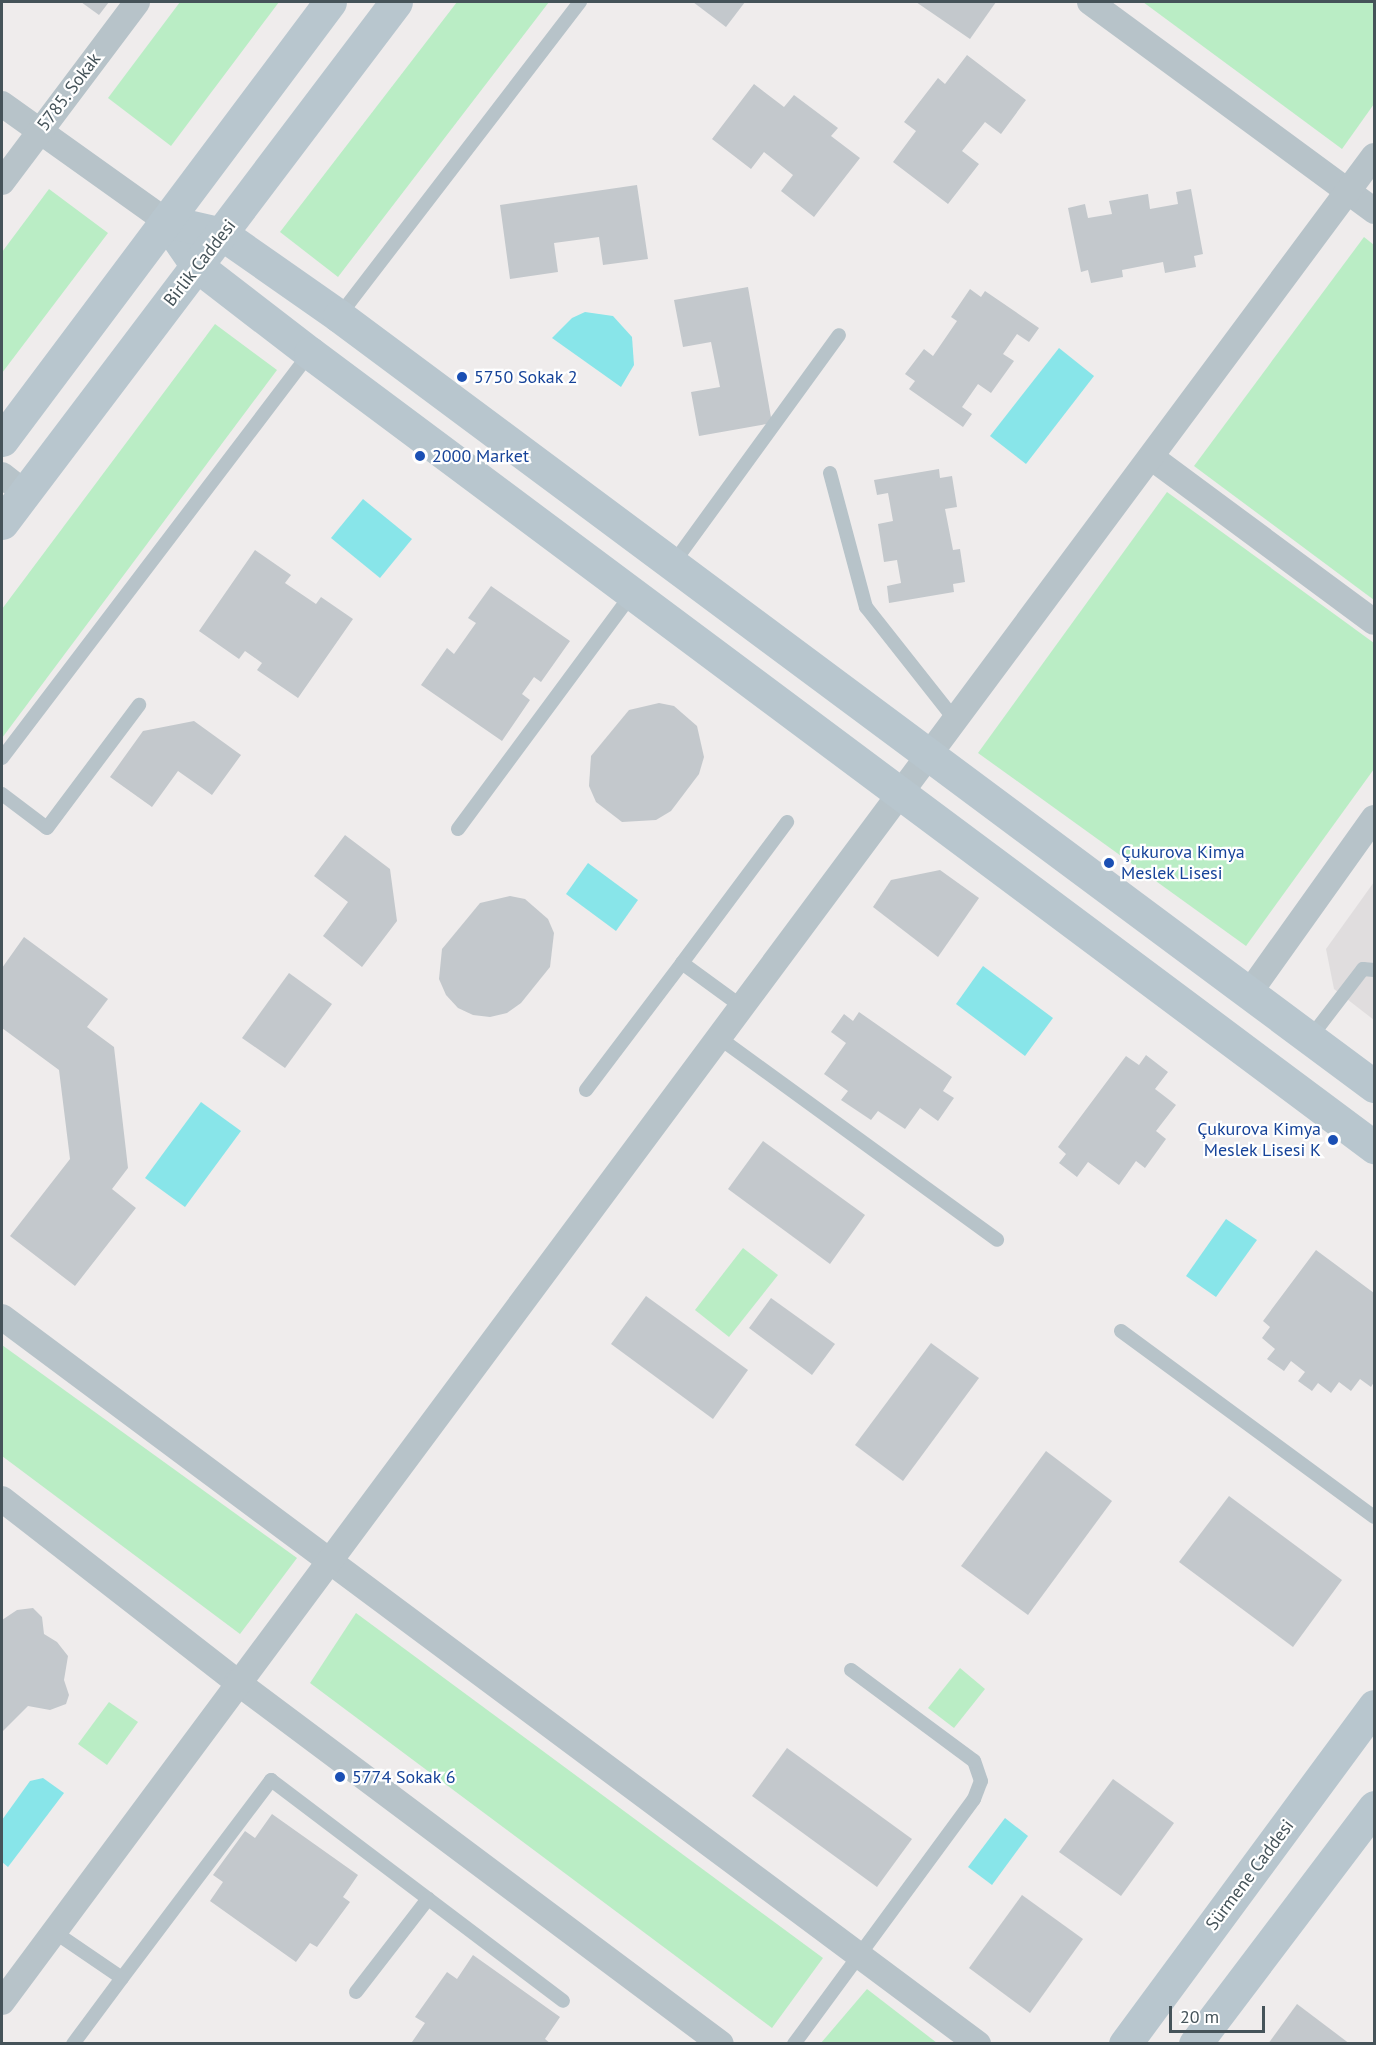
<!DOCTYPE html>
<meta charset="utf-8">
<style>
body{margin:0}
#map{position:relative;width:1376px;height:2045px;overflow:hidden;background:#efecec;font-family:"PT Sans",sans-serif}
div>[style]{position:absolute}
.education>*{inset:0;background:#e0ddde}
.green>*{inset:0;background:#baedc5}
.water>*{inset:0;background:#88e5e9}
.building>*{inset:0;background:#c3c8cc}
.lane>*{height:14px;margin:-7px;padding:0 7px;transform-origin:7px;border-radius:7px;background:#b7c3c9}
.street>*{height:26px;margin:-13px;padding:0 13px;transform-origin:13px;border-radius:13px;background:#b7c3c9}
.secondary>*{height:33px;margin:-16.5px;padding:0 16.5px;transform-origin:16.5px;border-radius:16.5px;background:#b8c6ce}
.dots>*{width:16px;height:16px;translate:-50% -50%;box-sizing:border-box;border:3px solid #fff;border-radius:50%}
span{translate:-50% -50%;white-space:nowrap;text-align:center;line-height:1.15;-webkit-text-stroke:4.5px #fff;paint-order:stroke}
.street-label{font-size:18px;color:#455359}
.transit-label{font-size:18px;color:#164399}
.left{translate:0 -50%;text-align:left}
.right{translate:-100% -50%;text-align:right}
.frame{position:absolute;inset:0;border:3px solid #455359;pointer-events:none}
.scale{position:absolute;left:1169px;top:2006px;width:96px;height:27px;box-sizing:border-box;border:3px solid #455359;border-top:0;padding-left:8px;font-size:18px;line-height:21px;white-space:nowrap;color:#455359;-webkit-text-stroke:4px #fff;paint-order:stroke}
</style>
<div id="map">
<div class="education">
<i style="clip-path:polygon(1374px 882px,1374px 1020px,1334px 989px,1326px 949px)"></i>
</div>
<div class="green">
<i style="clip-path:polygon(180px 2px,279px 2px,171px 146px,108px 98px)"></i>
<i style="clip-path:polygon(457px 2px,549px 2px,338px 277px,280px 232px)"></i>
<i style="clip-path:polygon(1143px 2px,1374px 2px,1374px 104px,1342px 149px)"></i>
<i style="clip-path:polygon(49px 189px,108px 233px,2px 373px,2px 252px)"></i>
<i style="clip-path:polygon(1364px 237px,1374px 245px,1374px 600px,1194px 466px)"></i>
<i style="clip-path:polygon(215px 324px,277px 370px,2px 738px,2px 609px)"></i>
<i style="clip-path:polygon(1167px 492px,1374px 643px,1374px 769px,1246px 946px,978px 753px)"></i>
<i style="clip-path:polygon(743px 1248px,778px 1275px,729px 1337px,695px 1310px)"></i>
<i style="clip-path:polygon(2px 1345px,297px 1558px,240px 1634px,2px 1456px)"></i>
<i style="clip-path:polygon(356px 1613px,823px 1958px,772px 2028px,310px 1683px)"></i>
<i style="clip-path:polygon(960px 1668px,985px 1689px,954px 1728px,928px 1708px)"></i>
<i style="clip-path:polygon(109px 1702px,138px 1722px,107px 1765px,78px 1744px)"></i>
<i style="clip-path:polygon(867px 1989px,937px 2043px,821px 2043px)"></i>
</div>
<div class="water">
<i style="clip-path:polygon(585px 312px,613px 316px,632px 337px,634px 365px,621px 387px,552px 338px,572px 318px)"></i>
<i style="clip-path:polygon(1059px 348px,1094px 376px,1026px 464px,990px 436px)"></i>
<i style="clip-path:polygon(363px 499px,412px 539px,380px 578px,331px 538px)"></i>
<i style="clip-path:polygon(588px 863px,638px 900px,616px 931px,566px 894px)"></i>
<i style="clip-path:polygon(983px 966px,1053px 1018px,1025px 1056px,956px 1004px)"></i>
<i style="clip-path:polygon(201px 1102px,241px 1131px,185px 1207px,145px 1178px)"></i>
<i style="clip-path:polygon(1226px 1219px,1257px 1240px,1216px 1297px,1186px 1276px)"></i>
<i style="clip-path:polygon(43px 1778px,64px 1793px,8px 1867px,2px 1862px,2px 1820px,30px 1781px)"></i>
<i style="clip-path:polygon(1005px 1818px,1028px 1836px,992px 1885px,968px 1867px)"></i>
</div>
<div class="building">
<i style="clip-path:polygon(81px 2px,109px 2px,99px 15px)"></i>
<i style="clip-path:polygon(693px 2px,745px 2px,726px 27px)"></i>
<i style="clip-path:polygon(916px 2px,996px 2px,970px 39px)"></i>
<i style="clip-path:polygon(967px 55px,1026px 100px,1001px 134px,985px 122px,962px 151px,979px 164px,948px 204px,893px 162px,916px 131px,904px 122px,938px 78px,945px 84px)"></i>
<i style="clip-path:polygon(754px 84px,784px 107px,794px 95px,838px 128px,831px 136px,860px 158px,814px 217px,781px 191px,793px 175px,764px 152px,751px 169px,712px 139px)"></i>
<i style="clip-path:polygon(637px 185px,648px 259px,603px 265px,599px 237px,554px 243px,558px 272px,510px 279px,500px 205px)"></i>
<i style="clip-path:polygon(1191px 189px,1203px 254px,1194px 256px,1196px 267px,1165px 273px,1163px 262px,1122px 270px,1123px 277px,1091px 283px,1088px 270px,1081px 272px,1068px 208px,1085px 204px,1088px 218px,1112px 214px,1109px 201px,1148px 194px,1150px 209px,1178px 204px,1176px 192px)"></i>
<i style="clip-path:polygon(748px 287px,772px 423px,699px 436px,691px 392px,720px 387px,711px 342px,683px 347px,674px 300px)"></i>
<i style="clip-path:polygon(970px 289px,981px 297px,985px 291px,1039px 328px,1029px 342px,1017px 334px,1003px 354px,1014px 361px,991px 393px,978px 384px,962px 407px,972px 414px,963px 427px,909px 389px,915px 381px,905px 374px,924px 349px,933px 356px,957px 321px,951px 317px)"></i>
<i style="clip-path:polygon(939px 469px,940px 478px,952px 476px,957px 507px,945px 509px,953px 550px,960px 549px,965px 582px,953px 584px,954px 592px,889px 603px,887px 586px,901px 583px,897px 560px,884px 562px,878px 524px,893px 521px,888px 493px,877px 495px,874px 480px)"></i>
<i style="clip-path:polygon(255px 550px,291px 575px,285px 583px,316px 604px,321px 597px,353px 619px,298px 698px,257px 670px,262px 663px,245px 651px,239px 659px,199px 631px)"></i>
<i style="clip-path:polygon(491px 586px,570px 641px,541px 682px,534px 677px,522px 694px,530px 700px,502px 741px,421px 685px,447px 648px,454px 654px,476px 623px,468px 618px)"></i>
<i style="clip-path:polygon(659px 703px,674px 706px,697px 726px,704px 757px,699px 774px,671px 811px,656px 820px,622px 822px,596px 802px,589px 786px,591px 756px,629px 710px)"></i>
<i style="clip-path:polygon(194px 721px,241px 755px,212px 795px,178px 771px,152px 807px,110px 777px,143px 731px)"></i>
<i style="clip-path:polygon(345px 835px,390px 869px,397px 921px,362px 967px,323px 936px,348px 902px,314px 876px)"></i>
<i style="clip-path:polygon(940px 870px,979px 898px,938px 957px,873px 907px,891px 880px)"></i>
<i style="clip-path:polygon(510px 896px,525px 899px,548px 919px,554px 933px,550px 967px,521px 1003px,507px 1013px,490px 1017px,473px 1015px,458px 1008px,446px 995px,439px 979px,442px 949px,480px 903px)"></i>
<i style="clip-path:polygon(24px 937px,108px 999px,87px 1027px,114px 1047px,128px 1168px,112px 1189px,136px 1208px,75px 1286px,10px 1236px,70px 1159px,59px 1070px,2px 1028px,2px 968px)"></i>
<i style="clip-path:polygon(289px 973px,332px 1004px,285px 1068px,242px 1038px)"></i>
<i style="clip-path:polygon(859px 1012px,952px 1077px,943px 1091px,954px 1098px,938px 1121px,920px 1108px,905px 1129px,878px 1111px,871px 1120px,841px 1100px,848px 1091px,824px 1074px,846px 1043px,831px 1032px,844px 1014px,853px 1021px)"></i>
<i style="clip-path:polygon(1146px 1055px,1168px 1072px,1155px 1089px,1176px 1105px,1156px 1131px,1166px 1139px,1145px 1168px,1136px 1161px,1119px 1185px,1088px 1162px,1077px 1177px,1059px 1163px,1066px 1154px,1058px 1147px,1126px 1056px,1139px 1065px)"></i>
<i style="clip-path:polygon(763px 1141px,865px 1215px,830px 1264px,728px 1189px)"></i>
<i style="clip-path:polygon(1316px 1250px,1374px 1293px,1374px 1382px,1371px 1387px,1360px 1379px,1351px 1391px,1339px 1382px,1331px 1393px,1318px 1383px,1312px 1391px,1298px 1381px,1305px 1372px,1291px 1361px,1284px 1371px,1267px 1359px,1275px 1349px,1262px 1338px,1270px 1327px,1263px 1321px)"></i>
<i style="clip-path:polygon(646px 1296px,748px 1370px,713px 1419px,611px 1344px)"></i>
<i style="clip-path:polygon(771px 1298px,835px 1344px,812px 1375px,749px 1328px)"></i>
<i style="clip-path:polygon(931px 1343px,979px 1378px,903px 1481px,855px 1445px)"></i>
<i style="clip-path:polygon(1046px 1451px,1112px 1501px,1028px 1615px,961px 1566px)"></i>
<i style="clip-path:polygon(1229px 1496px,1342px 1580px,1293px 1647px,1179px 1562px)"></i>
<i style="clip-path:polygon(33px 1608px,42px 1617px,44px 1634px,57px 1642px,68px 1656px,64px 1680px,69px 1695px,66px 1704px,50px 1710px,28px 1706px,2px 1732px,2px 1620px,17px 1610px)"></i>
<i style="clip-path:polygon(787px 1748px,912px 1839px,877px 1887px,752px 1796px)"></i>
<i style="clip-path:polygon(1113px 1779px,1174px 1823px,1121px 1896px,1059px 1852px)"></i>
<i style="clip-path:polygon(272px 1814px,358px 1875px,343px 1897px,350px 1902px,317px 1947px,310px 1943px,296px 1962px,210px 1901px,223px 1882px,213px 1875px,245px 1831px,255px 1838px)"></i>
<i style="clip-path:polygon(1022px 1895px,1083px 1939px,1030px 2013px,969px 1968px)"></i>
<i style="clip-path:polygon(473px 1955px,560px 2017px,545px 2039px,551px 2044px,412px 2042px,425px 2023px,415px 2017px,447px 1972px,457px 1979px)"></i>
<i style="clip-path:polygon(1297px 2004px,1350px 2044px,1268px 2044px)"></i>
</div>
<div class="lane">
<i style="left:339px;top:316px;width:396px;rotate:-52.5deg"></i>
<i style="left:830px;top:473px;width:139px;rotate:75deg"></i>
<i style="left:866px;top:607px;width:145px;rotate:51.7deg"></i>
<i style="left:672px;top:565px;width:284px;rotate:-54deg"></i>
<i style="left:2px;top:758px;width:509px;rotate:-52.75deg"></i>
<i style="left:2px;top:794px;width:56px;rotate:37.1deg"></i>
<i style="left:47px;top:828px;width:154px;rotate:-53.2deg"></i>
<i style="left:458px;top:829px;width:292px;rotate:-53.5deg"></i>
<i style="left:682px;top:963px;width:176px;rotate:-53.3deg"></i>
<i style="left:718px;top:1037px;width:345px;rotate:36deg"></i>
<i style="left:1310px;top:1038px;width:87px;rotate:-52.5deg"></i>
<i style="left:1363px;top:969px;width:11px;rotate:5deg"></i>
<i style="left:586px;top:1090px;width:159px;rotate:-52.9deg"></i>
<i style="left:682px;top:963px;width:73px;rotate:36.1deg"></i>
<i style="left:1121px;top:1331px;width:314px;rotate:36.3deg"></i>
<i style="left:53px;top:1931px;width:83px;rotate:34.3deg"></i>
<i style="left:122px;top:1978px;width:82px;rotate:126.6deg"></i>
<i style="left:122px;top:1978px;width:248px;rotate:-53deg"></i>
<i style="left:271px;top:1780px;width:366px;rotate:37.1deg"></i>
<i style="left:356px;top:1992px;width:118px;rotate:-52.3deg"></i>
<i style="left:794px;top:2044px;width:304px;rotate:-53.7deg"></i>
<i style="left:974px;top:1799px;width:19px;rotate:-69deg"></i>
<i style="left:981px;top:1781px;width:21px;rotate:-109deg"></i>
<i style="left:974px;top:1761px;width:153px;rotate:-143.5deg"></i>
</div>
<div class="street">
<i style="left:1090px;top:2px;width:353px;rotate:36.3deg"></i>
<i style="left:2px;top:104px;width:201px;rotate:35.5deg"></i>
<i style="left:2px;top:182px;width:225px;rotate:-53.1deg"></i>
<i style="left:1151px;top:457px;width:277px;rotate:36.5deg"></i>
<i style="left:2px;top:475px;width:28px;rotate:38deg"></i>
<i style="left:1249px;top:993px;width:215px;rotate:-54.5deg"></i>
<i style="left:2px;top:1317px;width:1217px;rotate:36.68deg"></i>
<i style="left:2px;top:1499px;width:298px;rotate:37.9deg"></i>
<i style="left:237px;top:1682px;width:604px;rotate:36.79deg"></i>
<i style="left:2px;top:2002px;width:2300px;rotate:-53.38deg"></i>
</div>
<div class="secondary">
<i style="left:166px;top:221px;width:55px;rotate:55.4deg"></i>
<i style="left:197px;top:266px;width:143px;rotate:37.6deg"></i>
<i style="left:310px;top:353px;width:1328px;rotate:36.73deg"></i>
<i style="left:166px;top:221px;width:57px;rotate:13.1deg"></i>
<i style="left:222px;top:234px;width:143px;rotate:35deg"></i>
<i style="left:339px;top:316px;width:1290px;rotate:36.65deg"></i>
<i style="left:2px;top:440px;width:547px;rotate:-53.17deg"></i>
<i style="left:2px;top:523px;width:653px;rotate:-52.9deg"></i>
<i style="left:1125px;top:2044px;width:420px;rotate:-53.6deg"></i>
<i style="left:1195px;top:2044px;width:297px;rotate:-52.9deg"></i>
</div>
<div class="dots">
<i style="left:462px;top:377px;background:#1a4fb4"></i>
<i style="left:420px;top:456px;background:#1a4fb4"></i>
<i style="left:1109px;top:863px;background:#1a4fb4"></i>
<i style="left:1333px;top:1140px;background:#1a4fb4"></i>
<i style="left:340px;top:1777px;background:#1a4fb4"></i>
</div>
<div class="street-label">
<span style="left:69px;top:92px;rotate:-53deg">5785. Sokak</span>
<span style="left:200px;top:263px;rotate:-52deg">Birlik Caddesi</span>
<span style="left:1250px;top:1875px;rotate:-53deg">Sürmene Caddesi</span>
</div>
<div class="transit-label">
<span class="left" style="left:474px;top:377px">5750 Sokak 2</span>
<span class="left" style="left:432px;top:456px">2000 Market</span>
<span class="left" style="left:1121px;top:863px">Çukurova Kimya<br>Meslek Lisesi</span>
<span class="right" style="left:1321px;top:1140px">Çukurova Kimya<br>Meslek Lisesi K</span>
<span class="left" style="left:352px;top:1777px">5774 Sokak 6</span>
</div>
<div class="frame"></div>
<div class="scale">20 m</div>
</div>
